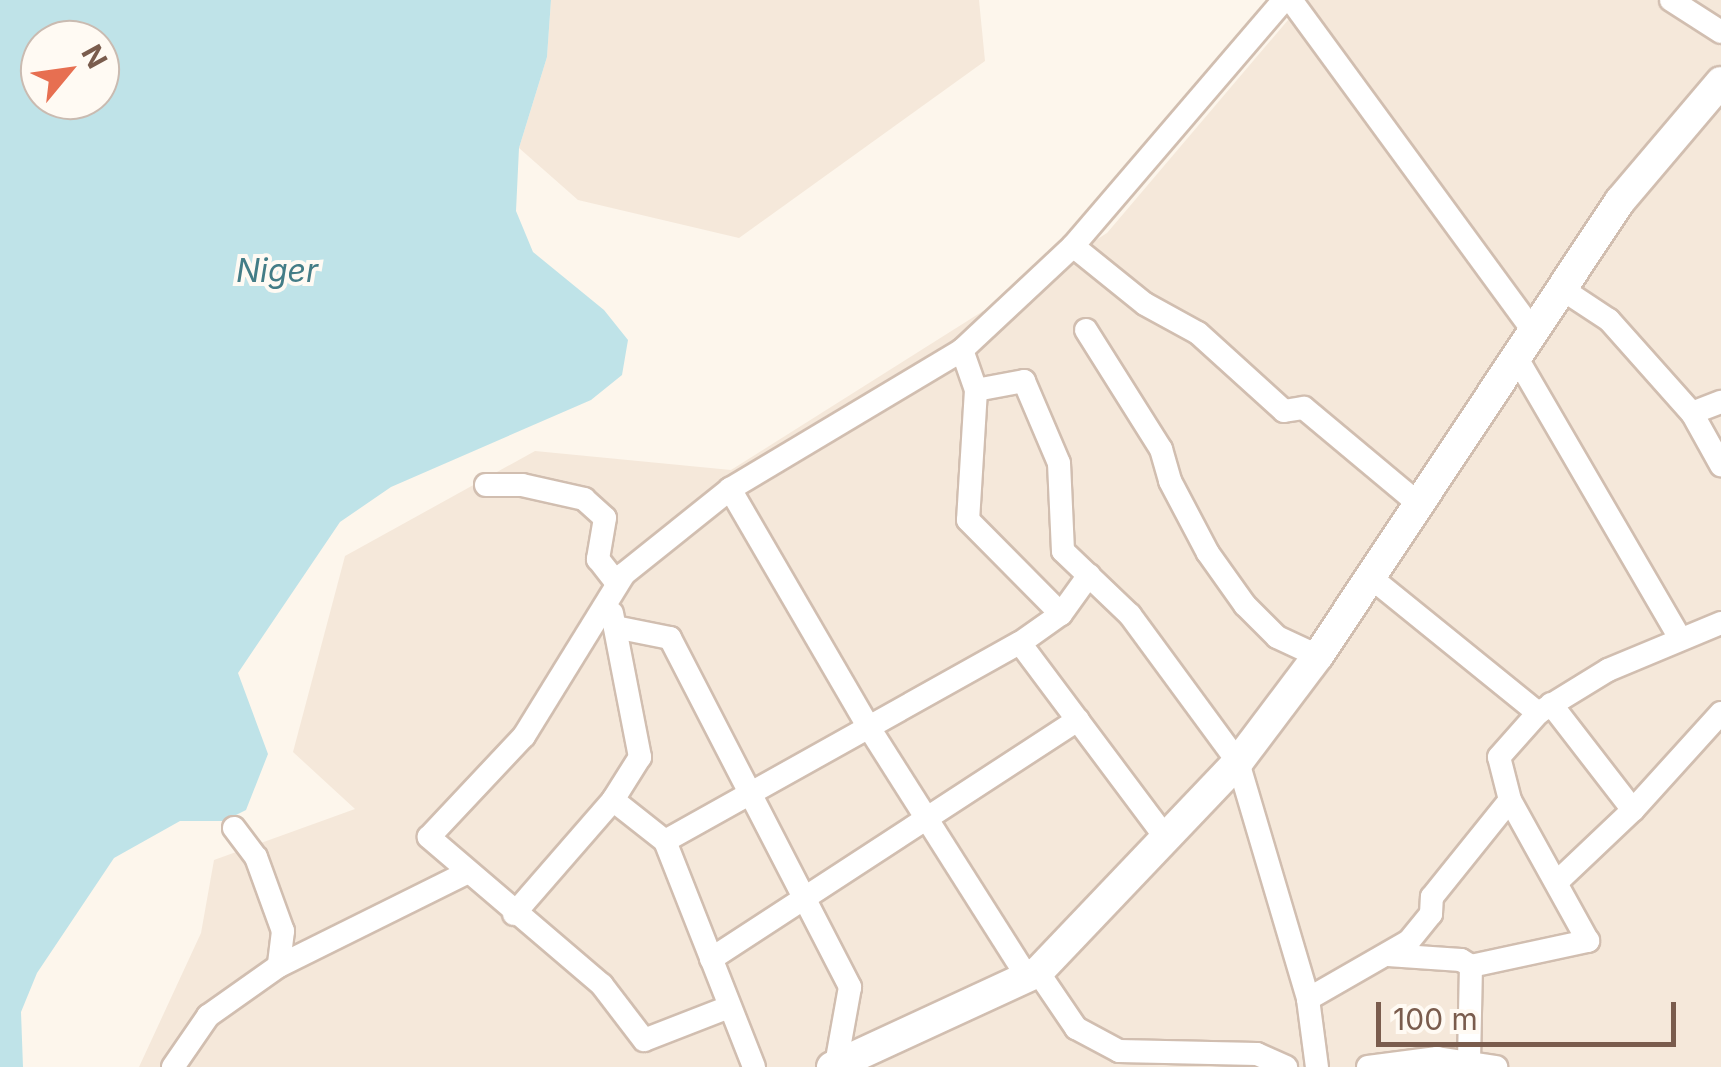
<!DOCTYPE html>
<style>
body{margin:0}
#map{position:relative;width:1721px;height:1067px;overflow:hidden;background:#fdf6ec;font-family:Inter,sans-serif}
div>[style]{position:absolute}
.residential>*{inset:0;background:#f5e8da}
.water>*{inset:0;background:#bfe3e8}
.roads{filter:drop-shadow(2px 0 #d1beb0) drop-shadow(-2px 0 #d1beb0) drop-shadow(0 2px #d1beb0) drop-shadow(0 -2px #d1beb0)}
.street>*{height:22px;margin:-11px;padding:0 11px;transform-origin:11px;border-radius:11px;background:#fff}
.secondary>*{height:30px;margin:-15px;padding:0 15px;transform-origin:15px;border-radius:15px;background:#fff}
span{translate:-50% -50%;white-space:nowrap;text-align:center;line-height:1.15;-webkit-text-stroke:8px #fffaf3;paint-order:stroke}
.water-label{font-size:32px;color:#437c86;font-style:italic}
.north{position:absolute;left:20px;top:20px;width:100px;height:100px;box-sizing:border-box;background:#fffaf3;border:2px solid #cabbb1;border-radius:50%;rotate:61deg;font-size:28px;font-weight:700;line-height:40px;text-align:center;color:#7a5c4d}
.north::after{content:'';display:block;margin:auto;width:35px;height:45px;background:#e76f51;clip-path:polygon(50% 0,100% 100%,50% 72%,0 100%)}
.scale{position:absolute;left:1376px;top:1002px;width:300px;height:45px;box-sizing:border-box;border:5px solid #7a5c4d;border-top:0;padding-left:12px;font-size:30px;line-height:35px;white-space:nowrap;color:#7a5c4d;-webkit-text-stroke:8px #fffaf3;paint-order:stroke}
</style>
<div id="map">
<div class="residential">
<i style="clip-path:polygon(551px 0,979px 0,985px 61px,739px 238px,578px 200px,519px 148px,547px 57px)"></i>
<i style="clip-path:polygon(1305px 0,1721px 0,1721px 1067px,139px 1067px,201px 933px,214px 860px,355px 809px,293px 752px,345px 556px,535px 451px,731px 470px,1107px 233px)"></i>
</div>
<div class="water">
<i style="clip-path:polygon(evenodd,0 0,551px 0,547px 57px,519px 148px,516px 211px,533px 252px,604px 310px,628px 340px,622px 375px,591px 400px,391px 487px,340px 522px,238px 673px,268px 754px,246px 810px,224px 821px,180px 821px,114px 858px,37px 973px,21px 1012px,23px 1067px,0 1067px,0 0,40px 40px,100px 40px,100px 100px,40px 100px,40px 40px)"></i>
</div>
<div class="roads">
<div class="street">
<i style="left:1291px;top:0;width:411px;rotate:53.8deg"></i>
<i style="left:1671px;top:0;width:59px;rotate:32.6deg"></i>
<i style="left:1073px;top:246px;width:92px;rotate:38.9deg"></i>
<i style="left:1145px;top:304px;width:60px;rotate:28.7deg"></i>
<i style="left:1198px;top:333px;width:116px;rotate:42.2deg"></i>
<i style="left:1284px;top:411px;width:20px;rotate:-9deg"></i>
<i style="left:1304px;top:408px;width:150px;rotate:39.9deg"></i>
<i style="left:1562px;top:289px;width:56px;rotate:33.4deg"></i>
<i style="left:1609px;top:320px;width:125px;rotate:48.3deg"></i>
<i style="left:1692px;top:413px;width:60px;rotate:60.9deg"></i>
<i style="left:1086px;top:330px;width:141px;rotate:57.8deg"></i>
<i style="left:1161px;top:449px;width:33px;rotate:74deg"></i>
<i style="left:1170px;top:481px;width:81px;rotate:62.2deg"></i>
<i style="left:1208px;top:553px;width:64px;rotate:54.6deg"></i>
<i style="left:1245px;top:605px;width:45px;rotate:45deg"></i>
<i style="left:1277px;top:637px;width:45px;rotate:24.9deg"></i>
<i style="left:962px;top:350px;width:42px;rotate:70.7deg"></i>
<i style="left:976px;top:390px;width:130px;rotate:93.5deg"></i>
<i style="left:968px;top:520px;width:132px;rotate:45.3deg"></i>
<i style="left:1518px;top:360px;width:320px;rotate:59.8deg"></i>
<i style="left:976px;top:390px;width:49px;rotate:-10.6deg"></i>
<i style="left:1024px;top:381px;width:89px;rotate:66.9deg"></i>
<i style="left:1059px;top:463px;width:88px;rotate:87.4deg"></i>
<i style="left:1063px;top:551px;width:93px;rotate:43.7deg"></i>
<i style="left:1130px;top:615px;width:182px;rotate:53.7deg"></i>
<i style="left:1238px;top:762px;width:247px;rotate:73.5deg"></i>
<i style="left:1308px;top:999px;width:69px;rotate:82.5deg"></i>
<i style="left:1692px;top:413px;width:31px;rotate:-21deg"></i>
<i style="left:486px;top:485px;width:36px"></i>
<i style="left:522px;top:485px;width:64px;rotate:12.7deg"></i>
<i style="left:584px;top:499px;width:28px;rotate:42deg"></i>
<i style="left:605px;top:518px;width:42px;rotate:99.7deg"></i>
<i style="left:598px;top:559px;width:31px;rotate:52deg"></i>
<i style="left:730px;top:489px;width:271px;rotate:59.8deg"></i>
<i style="left:866px;top:723px;width:301px;rotate:57.6deg"></i>
<i style="left:1369px;top:576px;width:218px;rotate:39deg"></i>
<i style="left:1538px;top:713px;width:82px;rotate:-31.6deg"></i>
<i style="left:1608px;top:670px;width:122px;rotate:-22.6deg"></i>
<i style="left:612px;top:613px;width:147px;rotate:79deg"></i>
<i style="left:640px;top:757px;width:51px;rotate:122.1deg"></i>
<i style="left:613px;top:800px;width:66px;rotate:38.3deg"></i>
<i style="left:665px;top:841px;width:243px;rotate:68.5deg"></i>
<i style="left:615px;top:627px;width:56px;rotate:11.3deg"></i>
<i style="left:670px;top:638px;width:393px;rotate:62.7deg"></i>
<i style="left:850px;top:987px;width:79px;rotate:100.2deg"></i>
<i style="left:1020px;top:643px;width:244px;rotate:53.2deg"></i>
<i style="left:1551px;top:704px;width:134px;rotate:52.3deg"></i>
<i style="left:1633px;top:810px;width:131px;rotate:-47.8deg"></i>
<i style="left:234px;top:828px;width:36px;rotate:53deg"></i>
<i style="left:256px;top:857px;width:79px;rotate:70deg"></i>
<i style="left:283px;top:931px;width:35px;rotate:97deg"></i>
<i style="left:665px;top:841px;width:406px;rotate:-29.2deg"></i>
<i style="left:1020px;top:643px;width:50px;rotate:-35.3deg"></i>
<i style="left:1061px;top:614px;width:48px;rotate:-54.3deg"></i>
<i style="left:1557px;top:882px;width:105px;rotate:-43.5deg"></i>
<i style="left:514px;top:914px;width:151px;rotate:-49deg"></i>
<i style="left:1388px;top:955px;width:73px;rotate:3.9deg"></i>
<i style="left:1461px;top:960px;width:12px;rotate:31deg"></i>
<i style="left:711px;top:959px;width:438px;rotate:-33.1deg"></i>
<i style="left:1038px;top:972px;width:68px;rotate:55.8deg"></i>
<i style="left:1076px;top:1028px;width:49px;rotate:28.1deg"></i>
<i style="left:1119px;top:1051px;width:138px;rotate:1.2deg"></i>
<i style="left:1257px;top:1054px;width:32px;rotate:24deg"></i>
<i style="left:1308px;top:999px;width:116px;rotate:-29.9deg"></i>
<i style="left:1409px;top:941px;width:35px;rotate:-51deg"></i>
<i style="left:1431px;top:914px;width:17px;rotate:-87deg"></i>
<i style="left:1432px;top:897px;width:124px;rotate:-51.2deg"></i>
<i style="left:1510px;top:800px;width:44px;rotate:-104.3deg"></i>
<i style="left:1499px;top:757px;width:59px;rotate:-48.4deg"></i>
<i style="left:729px;top:1007px;width:91px;rotate:158.8deg"></i>
<i style="left:644px;top:1040px;width:69px;rotate:-127.4deg"></i>
<i style="left:602px;top:985px;width:228px;rotate:-139.5deg"></i>
<i style="left:429px;top:837px;width:139px;rotate:-46.8deg"></i>
<i style="left:524px;top:736px;width:190px;rotate:-58.3deg"></i>
<i style="left:624px;top:574px;width:136px;rotate:-38.7deg"></i>
<i style="left:730px;top:489px;width:270px;rotate:-30.9deg"></i>
<i style="left:962px;top:350px;width:152px;rotate:-43.1deg"></i>
<i style="left:1073px;top:246px;width:324px;rotate:-49.4deg"></i>
<i style="left:1469px;top:1061px;width:95px;rotate:-88.8deg"></i>
<i style="left:1471px;top:966px;width:120px;rotate:-12.1deg"></i>
<i style="left:1588px;top:941px;width:161px;rotate:-119deg"></i>
<i style="left:173px;top:1067px;width:62px;rotate:-55.5deg"></i>
<i style="left:208px;top:1016px;width:87px;rotate:-35.2deg"></i>
<i style="left:279px;top:966px;width:209px;rotate:-26.4deg"></i>
<i style="left:1368px;top:1067px;width:70px;rotate:-7.4deg"></i>
<i style="left:1437px;top:1058px;width:60px;rotate:8.7deg"></i>
</div>
<div class="secondary">
<i style="left:832px;top:1067px;width:227px;rotate:-24.8deg"></i>
<i style="left:1038px;top:972px;width:290px;rotate:-46.4deg"></i>
<i style="left:1238px;top:762px;width:133px;rotate:-53deg"></i>
<i style="left:1318px;top:656px;width:546px;rotate:-56.43deg"></i>
<i style="left:1620px;top:201px;width:156px;rotate:-49.7deg"></i>
</div>
</div>
<div class="water-label">
<span style="left:277px;top:271px">Niger</span>
</div>
<div class="north">N</div>
<div class="scale">100 m</div>
</div>
